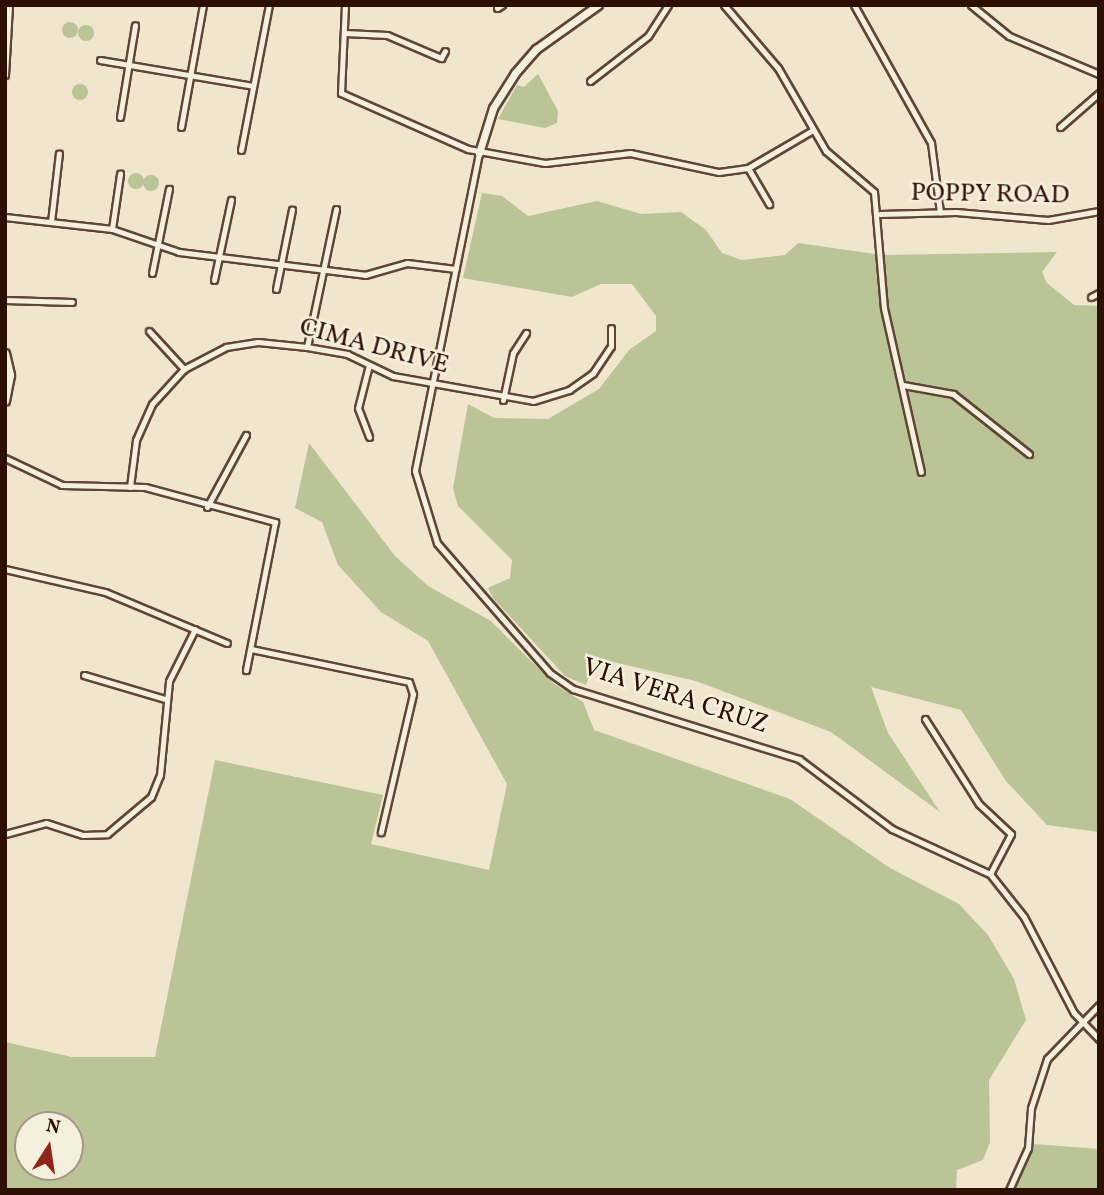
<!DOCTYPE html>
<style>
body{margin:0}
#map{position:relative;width:1104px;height:1195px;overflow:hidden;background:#efe6cd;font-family:Vollkorn,serif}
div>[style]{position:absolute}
.green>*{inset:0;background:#bbc497}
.round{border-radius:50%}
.roads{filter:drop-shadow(2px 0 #5e4536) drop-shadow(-2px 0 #5e4536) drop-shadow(0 2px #5e4536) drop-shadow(0 -2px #5e4536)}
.minor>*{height:5px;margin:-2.5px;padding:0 2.5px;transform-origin:2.5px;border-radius:2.5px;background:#f5efde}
.tertiary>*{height:7px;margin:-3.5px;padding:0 3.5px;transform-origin:3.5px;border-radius:3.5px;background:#f5efde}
span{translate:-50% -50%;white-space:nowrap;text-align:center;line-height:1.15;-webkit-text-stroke:5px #f5efde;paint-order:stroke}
.street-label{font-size:26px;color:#2d0f04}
.frame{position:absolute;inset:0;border:7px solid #2d0f04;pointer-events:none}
.north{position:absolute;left:14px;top:1111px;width:70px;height:70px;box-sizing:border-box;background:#f5efde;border:2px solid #a59587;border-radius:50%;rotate:12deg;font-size:19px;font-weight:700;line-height:28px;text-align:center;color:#2d0f04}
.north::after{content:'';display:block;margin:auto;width:24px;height:32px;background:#8f2418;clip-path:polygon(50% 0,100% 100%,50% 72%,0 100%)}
</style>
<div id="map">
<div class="green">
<i class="round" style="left:62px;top:22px;width:16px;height:16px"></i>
<i class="round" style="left:78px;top:25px;width:16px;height:16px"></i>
<i style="clip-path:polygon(538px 74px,558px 111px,557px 123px,545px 128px,498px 119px,517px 85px,524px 87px)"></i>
<i class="round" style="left:72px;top:84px;width:16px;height:16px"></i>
<i class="round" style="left:128px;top:173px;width:16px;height:16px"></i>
<i class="round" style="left:143px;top:175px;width:16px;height:16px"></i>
<i style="clip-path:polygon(482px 193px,502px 196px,528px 216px,597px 201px,641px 214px,681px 212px,706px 230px,722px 253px,742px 260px,785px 255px,798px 243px,882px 255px,1057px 252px,1042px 272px,1047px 283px,1074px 305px,1099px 306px,1099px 832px,1047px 825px,1006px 781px,961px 710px,871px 687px,888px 733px,940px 812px,831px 732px,696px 681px,595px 658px,586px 685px,565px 676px,493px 598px,488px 588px,510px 578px,512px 560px,458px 506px,453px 488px,468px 404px,494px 418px,548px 419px,599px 389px,629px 350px,656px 331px,656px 316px,632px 284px,601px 284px,572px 297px,463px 278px)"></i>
<i style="clip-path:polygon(evenodd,309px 443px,395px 556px,428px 586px,491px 621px,553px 683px,583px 702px,594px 730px,790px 799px,890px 868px,959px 904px,988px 935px,1014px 979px,1026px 1020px,989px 1080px,990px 1142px,983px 1160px,957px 1170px,956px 1190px,5px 1190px,5px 1042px,72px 1057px,155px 1057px,215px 760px,383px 795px,371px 844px,489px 870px,507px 784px,428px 641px,381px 612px,338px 565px,322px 522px,295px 508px,309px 443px,28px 1125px,70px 1125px,70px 1167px,28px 1167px,28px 1125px)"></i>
<i style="clip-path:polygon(1034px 1144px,1099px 1149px,1099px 1190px,1015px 1190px)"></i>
</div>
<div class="roads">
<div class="minor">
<i style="left:345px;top:5px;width:88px;rotate:92.6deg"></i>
<i style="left:341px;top:93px;width:139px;rotate:23.8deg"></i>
<i style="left:468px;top:149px;width:78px;rotate:10.3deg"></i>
<i style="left:545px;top:163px;width:86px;rotate:-6.7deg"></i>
<i style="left:630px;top:153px;width:91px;rotate:12.1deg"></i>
<i style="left:719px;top:172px;width:29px;rotate:-8deg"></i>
<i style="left:748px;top:168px;width:73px;rotate:-30.4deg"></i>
<i style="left:724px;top:5px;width:83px;rotate:49.4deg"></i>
<i style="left:778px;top:68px;width:96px;rotate:60deg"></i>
<i style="left:826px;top:151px;width:63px;rotate:40.5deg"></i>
<i style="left:874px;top:192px;width:116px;rotate:85.1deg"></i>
<i style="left:884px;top:308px;width:168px;rotate:77.3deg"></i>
<i style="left:854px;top:5px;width:158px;rotate:60.8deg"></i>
<i style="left:931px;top:143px;width:70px;rotate:82.6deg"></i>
<i style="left:971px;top:5px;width:49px;rotate:39.2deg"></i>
<i style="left:1009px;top:36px;width:98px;rotate:22.9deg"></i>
<i style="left:497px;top:8px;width:6px;rotate:-31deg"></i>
<i style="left:345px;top:33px;width:42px;rotate:2.7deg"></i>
<i style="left:387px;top:35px;width:59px;rotate:23.1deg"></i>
<i style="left:441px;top:58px;width:8px;rotate:-60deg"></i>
<i style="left:100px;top:60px;width:155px;rotate:9.6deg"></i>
<i style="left:5px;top:75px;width:70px;rotate:-86.7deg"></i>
<i style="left:590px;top:81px;width:73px;rotate:-37.8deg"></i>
<i style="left:648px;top:36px;width:37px;rotate:-57deg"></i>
<i style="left:120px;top:117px;width:93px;rotate:-80.7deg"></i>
<i style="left:181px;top:127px;width:124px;rotate:-79.8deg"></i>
<i style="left:1060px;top:127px;width:52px;rotate:-41.1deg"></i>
<i style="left:241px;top:150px;width:148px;rotate:-79.1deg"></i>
<i style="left:479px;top:153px;width:324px;rotate:101.4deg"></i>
<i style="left:415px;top:471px;width:75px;rotate:73deg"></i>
<i style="left:437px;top:543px;width:172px;rotate:49deg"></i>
<i style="left:550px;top:673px;width:28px;rotate:35deg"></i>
<i style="left:573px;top:689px;width:237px;rotate:17.2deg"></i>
<i style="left:799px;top:759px;width:116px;rotate:37deg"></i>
<i style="left:892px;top:829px;width:108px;rotate:24.7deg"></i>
<i style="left:990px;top:874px;width:55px;rotate:51.7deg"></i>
<i style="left:1024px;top:917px;width:108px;rotate:62.5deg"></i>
<i style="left:1074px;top:1013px;width:36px;rotate:46deg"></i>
<i style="left:748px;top:168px;width:42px;rotate:59.7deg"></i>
<i style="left:880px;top:214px;width:76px;rotate:-1.5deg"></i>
<i style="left:956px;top:212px;width:92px;rotate:5deg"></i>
<i style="left:1048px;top:220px;width:52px;rotate:-10deg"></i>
<i style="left:5px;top:217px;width:108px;rotate:6.4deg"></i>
<i style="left:112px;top:229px;width:71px;rotate:18.9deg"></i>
<i style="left:179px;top:252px;width:187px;rotate:7deg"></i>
<i style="left:365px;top:275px;width:44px;rotate:-15.9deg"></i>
<i style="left:407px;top:263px;width:49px;rotate:7deg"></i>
<i style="left:51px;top:222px;width:69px;rotate:-83.4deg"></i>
<i style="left:112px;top:229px;width:56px;rotate:-81.7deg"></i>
<i style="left:152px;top:273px;width:86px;rotate:-78.6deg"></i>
<i style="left:214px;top:280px;width:82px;rotate:-78deg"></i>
<i style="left:276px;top:289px;width:81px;rotate:-78.6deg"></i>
<i style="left:1091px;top:297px;width:9px;rotate:-27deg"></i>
<i style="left:5px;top:300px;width:67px;rotate:1.7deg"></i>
<i style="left:149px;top:331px;width:52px;rotate:47.4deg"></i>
<i style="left:307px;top:347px;width:141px;rotate:-78.1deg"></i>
<i style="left:369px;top:365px;width:44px;rotate:104.3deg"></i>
<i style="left:358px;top:408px;width:31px;rotate:69deg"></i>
<i style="left:903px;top:385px;width:51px;rotate:10.2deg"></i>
<i style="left:953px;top:394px;width:97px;rotate:38.3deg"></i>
<i style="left:503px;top:400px;width:48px;rotate:-78deg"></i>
<i style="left:513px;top:353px;width:24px;rotate:-57deg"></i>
<i style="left:5px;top:458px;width:63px;rotate:25.3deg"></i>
<i style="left:62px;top:485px;width:83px;rotate:1.4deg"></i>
<i style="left:145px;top:487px;width:135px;rotate:15.1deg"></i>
<i style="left:275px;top:522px;width:151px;rotate:101.1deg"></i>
<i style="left:130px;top:487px;width:47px;rotate:-82.7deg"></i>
<i style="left:136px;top:440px;width:39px;rotate:-66deg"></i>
<i style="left:152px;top:404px;width:47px;rotate:-47.6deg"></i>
<i style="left:184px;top:369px;width:47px;rotate:-27.6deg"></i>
<i style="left:226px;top:347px;width:32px;rotate:-9deg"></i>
<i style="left:258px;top:342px;width:49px;rotate:5.8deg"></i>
<i style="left:307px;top:347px;width:41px;rotate:9.9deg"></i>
<i style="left:347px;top:354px;width:51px;rotate:25.6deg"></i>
<i style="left:393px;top:376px;width:142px;rotate:10.1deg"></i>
<i style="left:533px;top:401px;width:38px;rotate:-17deg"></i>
<i style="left:569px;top:390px;width:29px;rotate:-35deg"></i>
<i style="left:593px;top:373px;width:32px;rotate:-56deg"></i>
<i style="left:611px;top:346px;width:18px;rotate:-90deg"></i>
<i style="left:207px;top:507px;width:82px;rotate:-61.6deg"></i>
<i style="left:5px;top:569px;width:103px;rotate:13deg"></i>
<i style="left:105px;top:592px;width:132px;rotate:22.7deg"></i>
<i style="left:251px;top:649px;width:161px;rotate:11.8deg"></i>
<i style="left:409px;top:682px;width:13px;rotate:72deg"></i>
<i style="left:413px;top:694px;width:142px;rotate:103.1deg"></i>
<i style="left:84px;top:675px;width:84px;rotate:16.5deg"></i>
<i style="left:925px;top:719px;width:101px;rotate:57.6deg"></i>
<i style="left:979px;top:804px;width:44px;rotate:43.2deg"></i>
<i style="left:1011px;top:834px;width:45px;rotate:117.7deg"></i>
<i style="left:5px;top:834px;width:42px;rotate:-15deg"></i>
<i style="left:46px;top:823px;width:39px;rotate:18deg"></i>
<i style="left:83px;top:835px;width:24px;rotate:-2deg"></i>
<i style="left:107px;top:834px;width:57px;rotate:-40.1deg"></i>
<i style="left:151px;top:797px;width:24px;rotate:-68deg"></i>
<i style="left:160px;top:775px;width:94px;rotate:-84.5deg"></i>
<i style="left:169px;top:681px;width:58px;rotate:-63.4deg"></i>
<i style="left:1009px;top:1190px;width:46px;rotate:-65.7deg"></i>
<i style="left:1028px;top:1148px;width:40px;rotate:-85.7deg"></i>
<i style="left:1031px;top:1108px;width:52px;rotate:-71.9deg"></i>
<i style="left:1047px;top:1059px;width:75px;rotate:-46.1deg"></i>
</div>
<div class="tertiary">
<i style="left:479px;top:153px;width:47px;rotate:-72.7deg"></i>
<i style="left:493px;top:108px;width:41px;rotate:-57.8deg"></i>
<i style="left:515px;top:73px;width:32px;rotate:-49deg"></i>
<i style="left:536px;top:49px;width:76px;rotate:-35.4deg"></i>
<i style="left:5px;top:353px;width:23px;rotate:77deg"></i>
<i style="left:10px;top:375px;width:26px;rotate:101deg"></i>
</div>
</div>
<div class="street-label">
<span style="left:990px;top:195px;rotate:1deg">POPPY ROAD</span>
<span style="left:374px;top:347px;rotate:15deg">CIMA DRIVE</span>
<span style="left:675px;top:697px;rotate:18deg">VIA VERA CRUZ</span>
</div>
<div class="frame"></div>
<div class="north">N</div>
</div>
